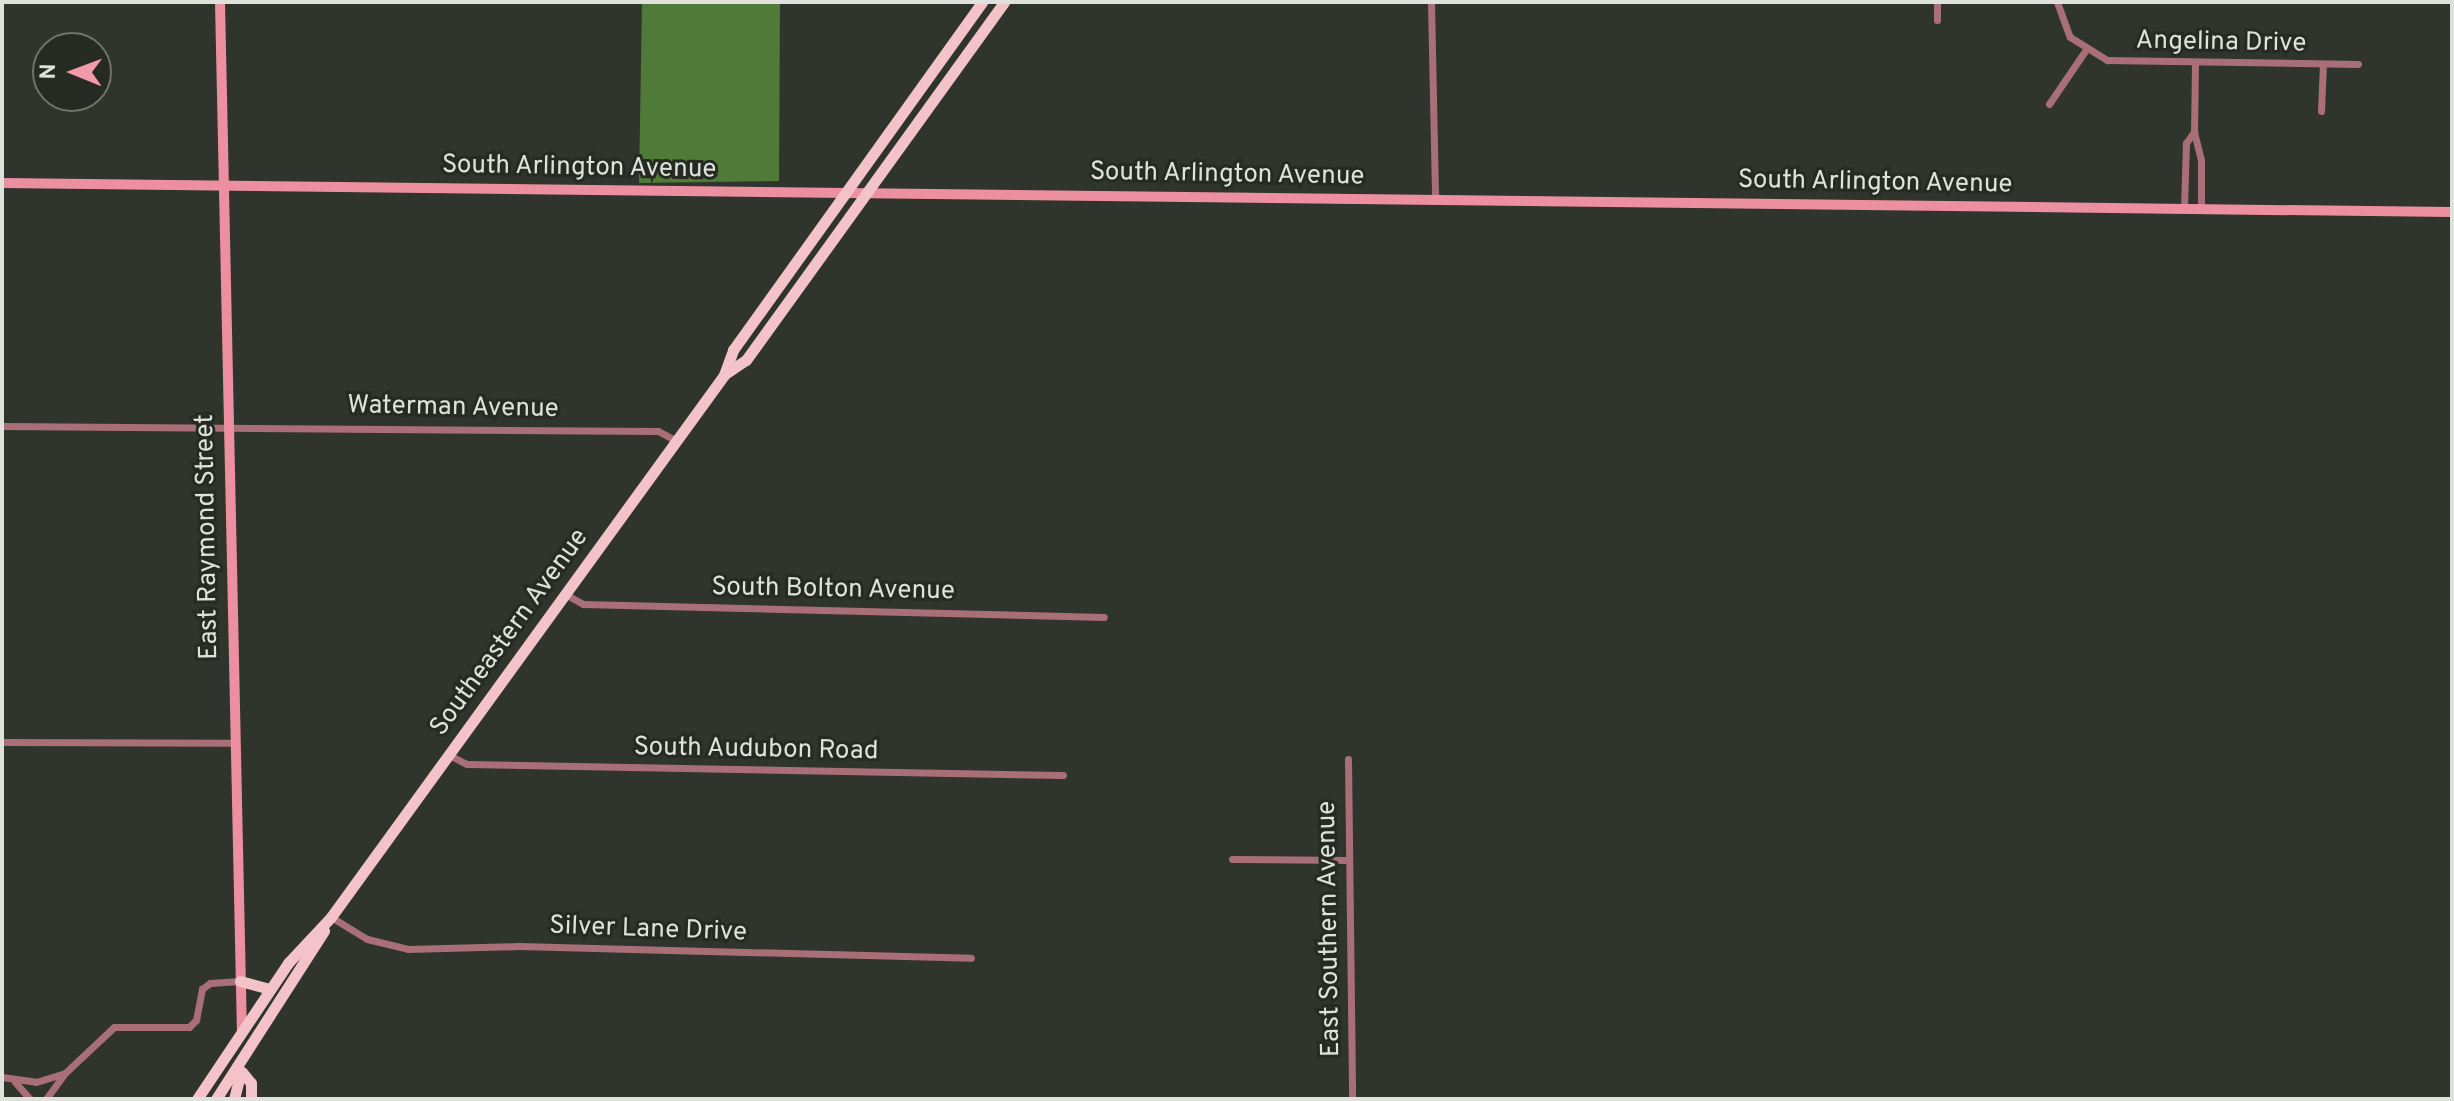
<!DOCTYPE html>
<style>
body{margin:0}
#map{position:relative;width:2454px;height:1101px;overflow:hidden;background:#2f342c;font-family:Overpass,sans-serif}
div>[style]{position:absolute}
.forest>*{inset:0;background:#507a37}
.minor>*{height:7px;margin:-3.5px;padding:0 3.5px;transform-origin:3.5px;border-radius:3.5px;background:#a96f78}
.secondary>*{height:10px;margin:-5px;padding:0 5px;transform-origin:5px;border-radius:5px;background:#ec8fa0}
.primary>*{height:11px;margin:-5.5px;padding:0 5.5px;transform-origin:5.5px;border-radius:5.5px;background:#f4c3c9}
span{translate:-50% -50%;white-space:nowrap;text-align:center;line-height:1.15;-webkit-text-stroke:6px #252a22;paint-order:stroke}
.street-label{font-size:26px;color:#dee1dc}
.frame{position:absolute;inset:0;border:4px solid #dee1dc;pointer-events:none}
.north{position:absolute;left:32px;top:32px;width:80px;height:80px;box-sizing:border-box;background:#252a22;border:2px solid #6f736c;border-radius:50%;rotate:271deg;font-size:22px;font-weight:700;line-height:32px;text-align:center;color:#dee1dc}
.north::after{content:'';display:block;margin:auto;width:28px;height:36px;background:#f39aa9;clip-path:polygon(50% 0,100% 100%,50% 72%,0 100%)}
</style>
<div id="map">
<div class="forest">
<i style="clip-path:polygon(642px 2px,780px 2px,779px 181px,639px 183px)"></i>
</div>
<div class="minor">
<i style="left:1431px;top:2px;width:198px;rotate:88.8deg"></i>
<i style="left:2057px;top:2px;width:37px;rotate:70deg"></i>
<i style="left:2070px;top:37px;width:44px;rotate:31.9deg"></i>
<i style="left:2107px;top:60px;width:251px;rotate:0.9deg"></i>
<i style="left:1937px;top:20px;width:18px;rotate:-90deg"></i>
<i style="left:2195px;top:62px;width:70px;rotate:90.8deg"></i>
<i style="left:2194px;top:132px;width:29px;rotate:76deg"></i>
<i style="left:2201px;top:160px;width:49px;rotate:90deg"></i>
<i style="left:2049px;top:104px;width:64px;rotate:-55.8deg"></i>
<i style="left:2321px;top:111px;width:47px;rotate:-87.6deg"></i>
<i style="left:2184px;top:209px;width:66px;rotate:-88.3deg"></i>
<i style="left:2186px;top:143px;width:14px;rotate:-54deg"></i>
<i style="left:2px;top:426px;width:656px;rotate:0.44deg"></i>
<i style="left:658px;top:431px;width:19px;rotate:28deg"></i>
<i style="left:565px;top:594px;width:21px;rotate:29deg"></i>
<i style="left:583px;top:604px;width:521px;rotate:1.43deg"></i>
<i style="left:2px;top:742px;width:233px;rotate:0.2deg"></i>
<i style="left:449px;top:755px;width:20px;rotate:27deg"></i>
<i style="left:467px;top:764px;width:596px;rotate:1.06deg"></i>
<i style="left:1348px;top:759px;width:340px;rotate:89.3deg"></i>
<i style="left:1232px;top:859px;width:117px;rotate:0.5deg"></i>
<i style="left:331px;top:917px;width:42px;rotate:31.4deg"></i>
<i style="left:367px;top:939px;width:42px;rotate:13.7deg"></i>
<i style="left:408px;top:949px;width:111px;rotate:-1.5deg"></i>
<i style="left:519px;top:946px;width:452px;rotate:1.5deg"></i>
<i style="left:2px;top:1077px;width:34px;rotate:8deg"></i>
<i style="left:36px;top:1082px;width:28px;rotate:-17deg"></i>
<i style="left:15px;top:1082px;width:23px;rotate:49deg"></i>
<i style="left:46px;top:1099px;width:32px;rotate:-54deg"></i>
<i style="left:65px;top:1073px;width:67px;rotate:-43.2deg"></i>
<i style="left:114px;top:1027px;width:75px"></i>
<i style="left:189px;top:1027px;width:10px;rotate:-45deg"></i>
<i style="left:196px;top:1020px;width:32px;rotate:-79deg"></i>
<i style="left:202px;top:989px;width:10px;rotate:-37deg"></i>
<i style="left:210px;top:983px;width:30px;rotate:-4deg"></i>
</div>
<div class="secondary">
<i style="left:220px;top:2px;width:1029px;rotate:88.78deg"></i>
<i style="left:2px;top:183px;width:2450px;rotate:0.68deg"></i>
</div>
<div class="primary">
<i style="left:725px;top:374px;width:25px;rotate:-34deg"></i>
<i style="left:746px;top:360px;width:441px;rotate:-54.2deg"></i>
<i style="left:240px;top:981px;width:31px;rotate:15deg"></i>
<i style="left:242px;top:1072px;width:14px;rotate:51deg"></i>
<i style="left:251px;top:1083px;width:16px;rotate:90deg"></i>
<i style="left:197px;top:1099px;width:164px;rotate:-56.2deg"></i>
<i style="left:288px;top:963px;width:63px;rotate:-46.9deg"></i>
<i style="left:331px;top:917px;width:669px;rotate:-54.05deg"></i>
<i style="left:724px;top:375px;width:27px;rotate:-70deg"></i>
<i style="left:733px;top:350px;width:428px;rotate:-54.4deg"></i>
<i style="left:216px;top:1099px;width:200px;rotate:-57.3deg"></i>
<i style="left:234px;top:1099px;width:25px;rotate:-76deg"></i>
</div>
<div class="street-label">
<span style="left:2221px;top:43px;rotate:1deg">Angelina Drive</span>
<span style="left:579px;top:168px;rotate:1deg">South Arlington Avenue</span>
<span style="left:1227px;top:175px;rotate:1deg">South Arlington Avenue</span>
<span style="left:1875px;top:183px;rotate:1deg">South Arlington Avenue</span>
<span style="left:453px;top:408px;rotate:1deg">Waterman Avenue</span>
<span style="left:208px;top:537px;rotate:-91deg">East Raymond Street</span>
<span style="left:833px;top:590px;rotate:1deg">South Bolton Avenue</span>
<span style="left:510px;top:633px;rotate:-54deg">Southeastern Avenue</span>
<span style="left:756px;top:750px;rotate:1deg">South Audubon Road</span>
<span style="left:1330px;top:929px;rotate:-91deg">East Southern Avenue</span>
<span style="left:648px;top:930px;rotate:2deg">Silver Lane Drive</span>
</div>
<div class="frame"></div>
<div class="north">N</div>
</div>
